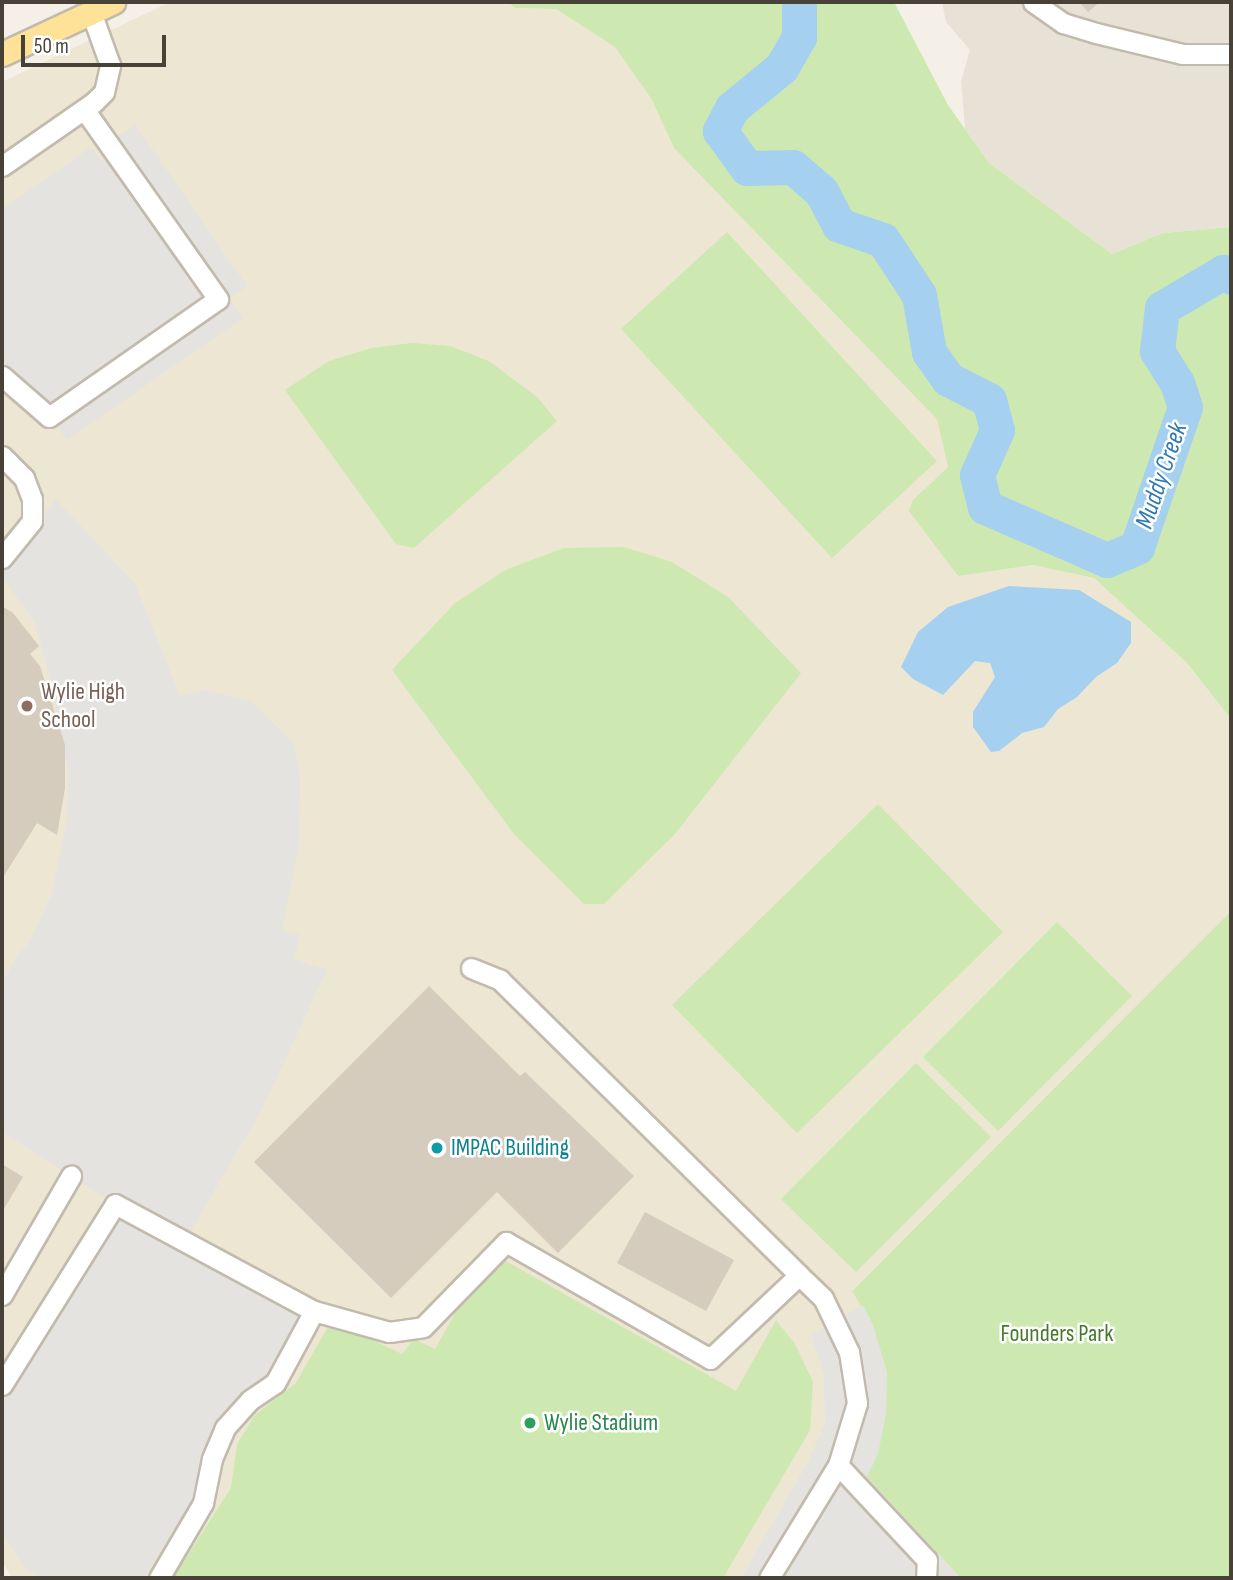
<!DOCTYPE html>
<style>
body{margin:0}
#map{position:relative;width:1233px;height:1580px;overflow:hidden;background:#f4f0e8;font-family:"Sofia Sans Condensed",sans-serif}
div>[style]{position:absolute}
.residential>*{inset:0;background:#e8e2d6}
.education>*{inset:0;background:#ede6d2}
.green>*{inset:0;background:#cee8b1}
.parking>*{inset:0;background:#e5e3e0}
.water>*{inset:0;background:#a5d0f0}
.river>*{height:35px;margin:-17.5px;padding:0 17.5px;transform-origin:17.5px;border-radius:17.5px;background:#a5d0f0}
.building>*{inset:0;background:#d5ccbd}
.roads{filter:drop-shadow(2px 0 #c2bbad) drop-shadow(-2px 0 #c2bbad) drop-shadow(0 2px #c2bbad) drop-shadow(0 -2px #c2bbad)}
.minor>*{height:19px;margin:-9.5px;padding:0 9.5px;transform-origin:9.5px;border-radius:9.5px;background:#fff}
.major>*{height:23px;margin:-11.5px;padding:0 11.5px;transform-origin:11.5px;border-radius:11.5px;background:#fde298}
.dots>*{width:19px;height:19px;translate:-50% -50%;box-sizing:border-box;border:4px solid #fff;border-radius:50%}
span{translate:-50% -50%;white-space:nowrap;text-align:center;line-height:1.15;-webkit-text-stroke:5px #fff;paint-order:stroke}
.education-label{font-size:24px;color:#785e54}
.left{translate:0 -50%;text-align:left}
.culture-label{font-size:24px;color:#0d838f}
.park-label{font-size:24px;color:#46792a}
.leisure-label{font-size:24px;color:#27864d}
.water-label{font-size:26px;color:#3079b2;font-style:italic}
.frame{position:absolute;inset:0;border:4px solid #474137;pointer-events:none}
.scale{position:absolute;left:21px;top:35px;width:145px;height:32px;box-sizing:border-box;border:4px solid #474137;border-top:0;padding-left:9px;font-size:21px;line-height:24px;white-space:nowrap;color:#474137;-webkit-text-stroke:5px #fff;paint-order:stroke}
</style>
<div id="map">
<div class="residential">
<i style="clip-path:polygon(942px 2px,1231px 2px,1231px 227px,1163px 233px,1112px 254px,989px 163px,965px 129px,961px 81px,970px 50px,946px 22px)"></i>
</div>
<div class="education">
<i style="clip-path:polygon(170px 2px,508px 2px,515px 8px,556px 9px,615px 47px,652px 100px,674px 148px,938px 419px,948px 467px,913px 500px,957px 576px,1033px 565px,1094px 578px,1187px 663px,1231px 719px,1231px 911px,852px 1290px,863px 1305px,878px 1454px,867px 1477px,961px 1578px,12px 1578px,2px 1561px,2px 82px)"></i>
</div>
<div class="green">
<i style="clip-path:polygon(508px 2px,894px 2px,948px 105px,989px 163px,1112px 254px,1163px 233px,1231px 227px,1231px 719px,1187px 663px,1094px 578px,1033px 565px,958px 576px,909px 511px,913px 500px,948px 467px,937px 419px,674px 148px,652px 100px,615px 47px,556px 9px,515px 8px)"></i>
<i style="clip-path:polygon(727px 232px,937px 461px,832px 558px,621px 329px)"></i>
<i style="clip-path:polygon(412px 343px,450px 346px,489px 361px,537px 397px,557px 421px,414px 548px,396px 544px,285px 390px,329px 361px,372px 348px)"></i>
<i style="clip-path:polygon(624px 547px,672px 562px,728px 597px,801px 673px,675px 834px,604px 904px,584px 904px,514px 834px,392px 670px,455px 603px,507px 569px,564px 548px)"></i>
<i style="clip-path:polygon(878px 804px,1003px 932px,797px 1133px,672px 1005px)"></i>
<i style="clip-path:polygon(1231px 911px,1231px 1578px,770px 1578px,873px 1325px,852px 1291px)"></i>
<i style="clip-path:polygon(1057px 922px,1132px 996px,998px 1131px,923px 1057px)"></i>
<i style="clip-path:polygon(916px 1063px,991px 1137px,856px 1272px,781px 1199px)"></i>
<i style="clip-path:polygon(490px 1252px,736px 1391px,776px 1320px,795px 1344px,813px 1382px,810px 1430px,723px 1578px,173px 1578px,231px 1488px,237px 1444px,255px 1415px,296px 1383px,331px 1321px,402px 1354px,414px 1339px,435px 1349px)"></i>
</div>
<div class="parking">
<i style="clip-path:polygon(135px 124px,247px 286px,229px 298px,243px 318px,67px 440px,52px 419px,42px 418px,2px 389px,2px 209px,91px 147px,101px 160px,106px 156px,102px 151px)"></i>
<i style="clip-path:polygon(56px 499px,135px 584px,180px 696px,204px 690px,251px 701px,294px 743px,300px 776px,299px 845px,282px 930px,300px 935px,294px 959px,327px 970px,261px 1111px,185px 1241px,314px 1311px,144px 1578px,42px 1578px,25px 1568px,2px 1533px,2px 1399px,115px 1204px,2px 1132px,2px 984px,18px 954px,29px 943px,52px 893px,67px 820px,68px 772px,51px 680px,34px 621px,2px 577px,2px 563px)"></i>
<i style="clip-path:polygon(863px 1305px,873px 1325px,887px 1372px,886px 1414px,878px 1454px,867px 1477px,961px 1578px,741px 1578px,808px 1462px,825px 1423px,824px 1374px,811px 1335px)"></i>
</div>
<div class="water">
<i style="clip-path:polygon(1009px 586px,1079px 590px,1131px 622px,1131px 643px,1117px 663px,1096px 677px,1077px 697px,1058px 709px,1044px 727px,1022px 733px,999px 751px,991px 752px,973px 727px,973px 712px,995px 677px,990px 663px,975px 661px,943px 695px,913px 679px,901px 667px,918px 632px,948px 607px)"></i>
</div>
<div class="river">
<i style="left:799px;top:2px;width:35px;rotate:90deg"></i>
<i style="left:799px;top:37px;width:34px;rotate:120deg"></i>
<i style="left:782px;top:67px;width:65px;rotate:140.6deg"></i>
<i style="left:732px;top:108px;width:26px;rotate:118deg"></i>
<i style="left:720px;top:131px;width:46px;rotate:53.9deg"></i>
<i style="left:747px;top:168px;width:46px;rotate:-1.2deg"></i>
<i style="left:793px;top:167px;width:37px;rotate:41deg"></i>
<i style="left:821px;top:191px;width:38px;rotate:62deg"></i>
<i style="left:839px;top:225px;width:46px;rotate:18.8deg"></i>
<i style="left:883px;top:240px;width:66px;rotate:56.8deg"></i>
<i style="left:919px;top:295px;width:58px;rotate:80deg"></i>
<i style="left:929px;top:352px;width:33px;rotate:55deg"></i>
<i style="left:948px;top:379px;width:46px;rotate:27.1deg"></i>
<i style="left:989px;top:400px;width:31px;rotate:75deg"></i>
<i style="left:997px;top:430px;width:49px;rotate:114deg"></i>
<i style="left:977px;top:475px;width:33px;rotate:76deg"></i>
<i style="left:985px;top:507px;width:133px;rotate:23.5deg"></i>
<i style="left:1107px;top:560px;width:33px;rotate:-23deg"></i>
<i style="left:1137px;top:547px;width:148px;rotate:-71.1deg"></i>
<i style="left:1185px;top:407px;width:25px;rotate:-108deg"></i>
<i style="left:1177px;top:383px;width:38px;rotate:-122deg"></i>
<i style="left:1157px;top:351px;width:43px;rotate:-83.4deg"></i>
<i style="left:1162px;top:308px;width:71px;rotate:-30.5deg"></i>
<i style="left:1223px;top:272px;width:9px;rotate:32deg"></i>
</div>
<div class="building">
<i style="clip-path:polygon(1079px 2px,1100px 2px,1088px 12px)"></i>
<i style="clip-path:polygon(2px 606px,13px 613px,39px 646px,30px 654px,40px 666px,65px 745px,65px 788px,57px 835px,37px 823px,2px 879px)"></i>
<i style="clip-path:polygon(429px 986px,520px 1076px,525px 1072px,634px 1176px,558px 1253px,497px 1192px,391px 1298px,254px 1162px)"></i>
<i style="clip-path:polygon(2px 1164px,23px 1177px,2px 1212px)"></i>
<i style="clip-path:polygon(645px 1212px,734px 1260px,706px 1311px,617px 1263px)"></i>
</div>
<div class="roads">
<div class="minor">
<i style="left:1033px;top:2px;width:37px;rotate:35deg"></i>
<i style="left:1063px;top:23px;width:34px;rotate:17deg"></i>
<i style="left:1096px;top:33px;width:89px;rotate:13.7deg"></i>
<i style="left:1182px;top:54px;width:49px"></i>
<i style="left:2px;top:166px;width:112px;rotate:-34.8deg"></i>
<i style="left:94px;top:102px;width:14px;rotate:-45deg"></i>
<i style="left:104px;top:92px;width:28px;rotate:-77deg"></i>
<i style="left:110px;top:65px;width:56px;rotate:-109.7deg"></i>
<i style="left:2px;top:376px;width:62px;rotate:41.1deg"></i>
<i style="left:49px;top:417px;width:206px;rotate:-34.9deg"></i>
<i style="left:218px;top:299px;width:232px;rotate:-125.2deg"></i>
<i style="left:2px;top:456px;width:31px;rotate:45deg"></i>
<i style="left:24px;top:478px;width:22px;rotate:69deg"></i>
<i style="left:32px;top:499px;width:22px;rotate:90deg"></i>
<i style="left:32px;top:521px;width:48px;rotate:129deg"></i>
<i style="left:471px;top:968px;width:31px;rotate:22deg"></i>
<i style="left:500px;top:980px;width:420px;rotate:44.6deg"></i>
<i style="left:2px;top:1295px;width:138px;rotate:-59.9deg"></i>
<i style="left:314px;top:1311px;width:78px;rotate:15.6deg"></i>
<i style="left:389px;top:1332px;width:34px;rotate:-8deg"></i>
<i style="left:423px;top:1327px;width:119px;rotate:-45.7deg"></i>
<i style="left:506px;top:1242px;width:235px;rotate:29.8deg"></i>
<i style="left:710px;top:1359px;width:122px;rotate:-43.3deg"></i>
<i style="left:799px;top:1275px;width:33px;rotate:44deg"></i>
<i style="left:823px;top:1298px;width:60px;rotate:64.3deg"></i>
<i style="left:849px;top:1352px;width:52px;rotate:81.1deg"></i>
<i style="left:857px;top:1403px;width:65px;rotate:107deg"></i>
<i style="left:838px;top:1465px;width:132px;rotate:121.4deg"></i>
<i style="left:2px;top:1385px;width:213px;rotate:-58deg"></i>
<i style="left:115px;top:1204px;width:226px;rotate:28.3deg"></i>
<i style="left:314px;top:1311px;width:82px;rotate:118.4deg"></i>
<i style="left:275px;top:1383px;width:30px;rotate:146deg"></i>
<i style="left:250px;top:1400px;width:38px;rotate:132deg"></i>
<i style="left:225px;top:1428px;width:34px;rotate:113deg"></i>
<i style="left:212px;top:1459px;width:45px;rotate:101.6deg"></i>
<i style="left:203px;top:1503px;width:87px;rotate:120.4deg"></i>
<i style="left:838px;top:1465px;width:130px;rotate:46.9deg"></i>
<i style="left:927px;top:1560px;width:18px;rotate:93deg"></i>
</div>
<div class="major">
<i style="left:2px;top:54px;width:123px;rotate:-25.1deg"></i>
</div>
</div>
<div class="dots">
<i style="left:27px;top:706px;background:#8d6e63"></i>
<i style="left:437px;top:1148px;background:#0f9aa8"></i>
<i style="left:530px;top:1423px;background:#2e9e5b"></i>
</div>
<div class="education-label">
<span class="left" style="left:41px;top:706px">Wylie High<br>School</span>
</div>
<div class="culture-label">
<span class="left" style="left:451px;top:1148px">IMPAC Building</span>
</div>
<div class="park-label">
<span style="left:1057px;top:1334px">Founders Park</span>
</div>
<div class="leisure-label">
<span class="left" style="left:544px;top:1423px">Wylie Stadium</span>
</div>
<div class="water-label">
<span style="left:1162px;top:476px;rotate:-71deg">Muddy Creek</span>
</div>
<div class="frame"></div>
<div class="scale">50 m</div>
</div>
